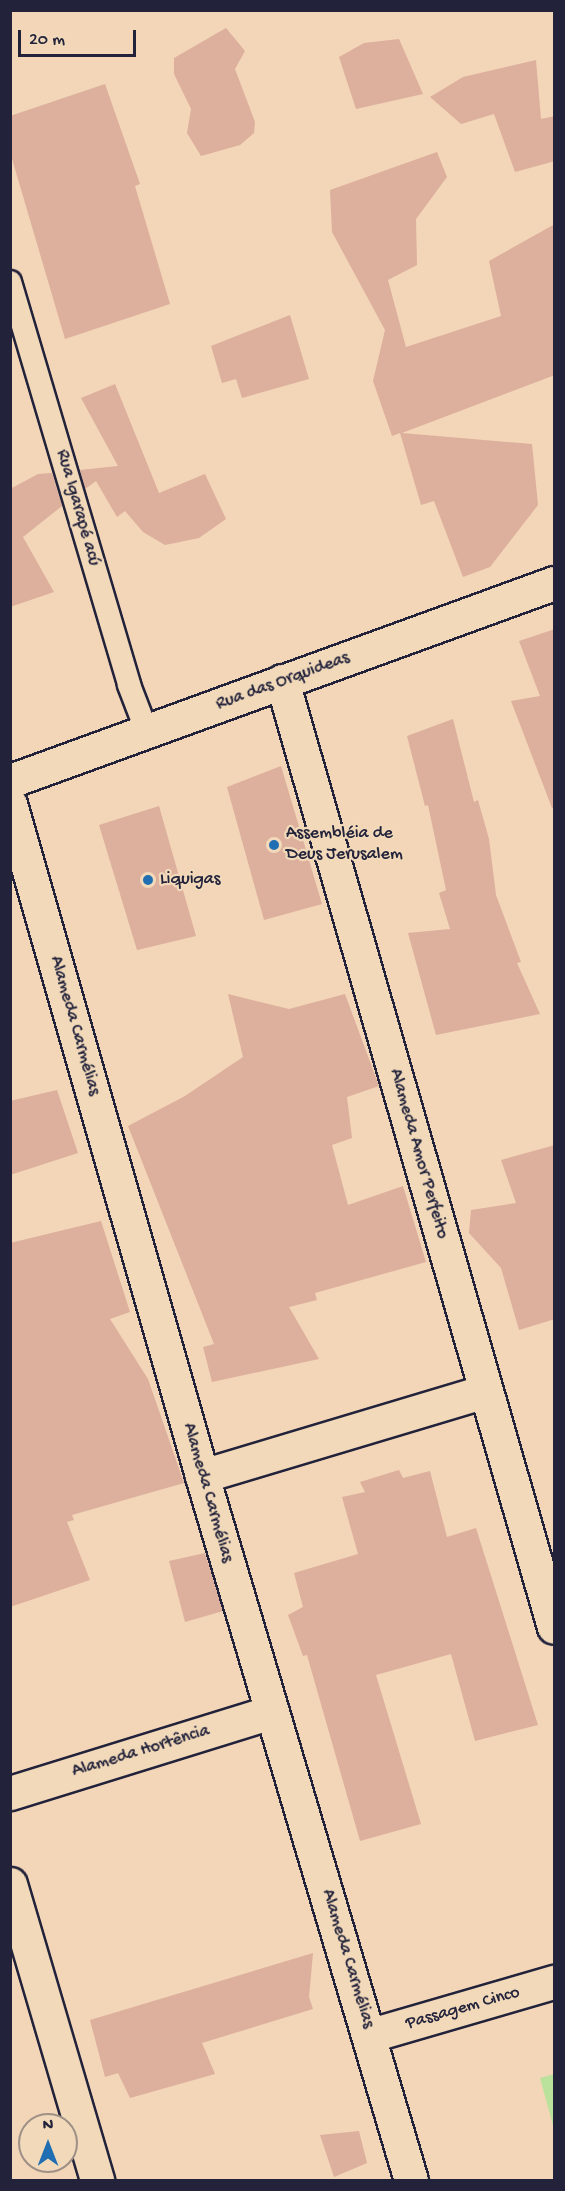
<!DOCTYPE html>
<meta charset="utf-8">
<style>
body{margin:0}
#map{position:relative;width:565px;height:2191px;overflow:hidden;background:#f3d5b7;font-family:"Gochi Hand",sans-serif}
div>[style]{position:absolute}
.green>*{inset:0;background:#bae29d}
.building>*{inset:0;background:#ddaf9d}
.roads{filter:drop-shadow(2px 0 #22223b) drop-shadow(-2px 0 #22223b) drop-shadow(0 2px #22223b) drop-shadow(0 -2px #22223b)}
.service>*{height:22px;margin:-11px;padding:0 11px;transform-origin:11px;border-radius:11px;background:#f1d9b9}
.minor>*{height:33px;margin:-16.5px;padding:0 16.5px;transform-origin:16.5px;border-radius:16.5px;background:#f1d9b9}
.tertiary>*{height:33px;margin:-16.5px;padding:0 16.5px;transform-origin:16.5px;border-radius:16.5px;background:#f1d9b9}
.dots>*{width:16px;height:16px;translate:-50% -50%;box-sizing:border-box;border:3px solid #f1d9b9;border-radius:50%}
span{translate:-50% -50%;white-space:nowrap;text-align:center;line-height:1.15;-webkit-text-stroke:4.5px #f1d9b9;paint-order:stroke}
.street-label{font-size:18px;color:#22223b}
.poi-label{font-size:18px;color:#22223b}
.left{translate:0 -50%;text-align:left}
.frame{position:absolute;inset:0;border:12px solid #22223b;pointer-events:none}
.north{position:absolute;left:18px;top:2113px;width:60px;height:60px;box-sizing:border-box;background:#f1d9b9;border:2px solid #9e9087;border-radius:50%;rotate:0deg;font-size:16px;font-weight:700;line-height:24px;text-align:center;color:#22223b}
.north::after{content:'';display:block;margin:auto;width:21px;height:27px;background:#1f6fb2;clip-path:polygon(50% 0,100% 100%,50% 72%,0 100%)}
.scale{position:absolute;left:18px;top:30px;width:118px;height:27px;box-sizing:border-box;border:3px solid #22223b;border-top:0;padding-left:8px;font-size:18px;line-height:21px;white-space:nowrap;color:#22223b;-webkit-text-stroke:4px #f1d9b9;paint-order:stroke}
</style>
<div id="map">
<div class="green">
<i style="clip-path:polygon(554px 2074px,554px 2129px,540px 2078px)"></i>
</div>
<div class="building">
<i style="clip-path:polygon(226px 28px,245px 51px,235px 69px,255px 122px,254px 133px,240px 145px,201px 156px,187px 133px,191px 109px,174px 74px,174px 58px)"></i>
<i style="clip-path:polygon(399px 39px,423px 94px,356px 109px,339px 57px,364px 43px)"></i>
<i style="clip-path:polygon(536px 60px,541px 119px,555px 116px,555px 161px,515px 172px,494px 114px,461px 124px,430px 97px,463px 77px)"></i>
<i style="clip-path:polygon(105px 84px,140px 184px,135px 186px,170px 304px,65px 339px,10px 152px,10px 116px)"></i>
<i style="clip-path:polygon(437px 152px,447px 177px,416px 219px,417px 265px,388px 280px,406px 347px,501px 316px,489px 261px,555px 224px,555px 375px,402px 433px,532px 444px,538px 505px,490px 567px,463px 577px,434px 501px,421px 505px,400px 433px,392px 436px,373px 381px,385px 330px,332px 232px,330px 190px)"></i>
<i style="clip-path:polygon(290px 315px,309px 379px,242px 398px,236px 379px,222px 383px,211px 346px)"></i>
<i style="clip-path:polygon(115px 384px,159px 493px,205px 474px,226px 519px,199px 538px,165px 545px,143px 532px,125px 511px,117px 517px,96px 481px,85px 489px,80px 470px,118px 466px,81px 398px)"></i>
<i style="clip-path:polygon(52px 473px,62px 506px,23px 537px,54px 592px,10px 607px,10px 489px,38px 474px)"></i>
<i style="clip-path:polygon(555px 629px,555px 808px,552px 808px,511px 701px,540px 696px,519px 641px)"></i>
<i style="clip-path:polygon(453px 719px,474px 802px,478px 800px,489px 839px,496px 895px,521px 962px,517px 963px,540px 1014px,436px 1035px,408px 933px,450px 929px,439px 893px,446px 890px,428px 805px,425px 806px,407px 736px)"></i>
<i style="clip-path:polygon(281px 766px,322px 904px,264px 920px,227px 787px)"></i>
<i style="clip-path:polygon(159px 806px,196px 936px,137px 950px,99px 825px)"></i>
<i style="clip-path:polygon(228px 994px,289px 1009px,345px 994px,379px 1086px,347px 1097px,352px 1138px,332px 1145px,348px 1205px,403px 1186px,426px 1262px,315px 1293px,317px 1300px,289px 1307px,319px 1359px,212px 1382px,203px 1347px,214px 1344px,128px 1126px,185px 1096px,243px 1057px)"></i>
<i style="clip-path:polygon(57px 1090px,78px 1153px,10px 1175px,10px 1101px)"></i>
<i style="clip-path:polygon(555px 1145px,555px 1319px,519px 1330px,501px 1268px,469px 1233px,471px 1210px,516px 1203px,501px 1160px)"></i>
<i style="clip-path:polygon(101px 1221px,130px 1312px,110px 1319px,148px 1379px,184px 1483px,72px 1515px,74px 1520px,67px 1522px,90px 1580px,10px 1607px,10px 1243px)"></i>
<i style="clip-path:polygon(399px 1470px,403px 1478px,430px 1471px,447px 1537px,476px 1528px,538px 1725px,475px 1741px,451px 1654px,376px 1675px,421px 1824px,360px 1841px,307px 1655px,303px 1656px,288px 1615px,303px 1607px,294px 1573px,358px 1554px,342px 1497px,365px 1492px,360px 1482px)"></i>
<i style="clip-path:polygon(205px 1553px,223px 1611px,185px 1622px,169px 1561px)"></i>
<i style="clip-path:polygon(313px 1953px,309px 1997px,313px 2009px,202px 2043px,215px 2074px,130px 2098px,118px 2073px,105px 2077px,90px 2020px)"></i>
<i style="clip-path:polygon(359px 2131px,367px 2163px,334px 2177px,320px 2135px)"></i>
</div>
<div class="roads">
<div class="service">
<i style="left:10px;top:282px;width:420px;rotate:73.5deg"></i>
<i style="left:129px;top:685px;width:50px;rotate:69deg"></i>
</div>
<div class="minor">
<i style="left:282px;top:681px;width:984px;rotate:73.96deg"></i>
<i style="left:10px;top:804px;width:699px;rotate:74.05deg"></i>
<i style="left:202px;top:1476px;width:734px;rotate:73.47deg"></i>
<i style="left:202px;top:1476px;width:296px;rotate:-16.7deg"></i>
<i style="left:10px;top:1793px;width:274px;rotate:-17.2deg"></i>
<i style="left:10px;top:1884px;width:309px;rotate:73.6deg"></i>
<i style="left:371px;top:2035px;width:191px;rotate:-16.2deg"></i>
</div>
<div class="tertiary">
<i style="left:10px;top:781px;width:579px;rotate:-20deg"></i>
</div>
</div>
<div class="dots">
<i style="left:274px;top:845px;background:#1f6fb2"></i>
<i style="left:148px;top:880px;background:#1f6fb2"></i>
</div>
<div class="street-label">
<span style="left:77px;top:508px;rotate:74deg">Rua Igarapé acú</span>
<span style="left:283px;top:682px;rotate:-20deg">Rua das Orquideas</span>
<span style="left:74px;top:1026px;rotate:74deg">Alameda Carmélias</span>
<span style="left:418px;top:1154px;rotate:74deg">Alameda Amor Perfeito</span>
<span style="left:207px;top:1493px;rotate:74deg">Alameda Carmélias</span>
<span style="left:141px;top:1752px;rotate:-17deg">Alameda Hortência</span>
<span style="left:347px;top:1959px;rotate:73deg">Alameda Carmélias</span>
<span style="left:463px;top:2009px;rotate:-16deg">Passagem Cinco</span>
</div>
<div class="poi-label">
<span class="left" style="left:286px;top:845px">Assembléia de<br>Deus Jerusalem</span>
<span class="left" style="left:160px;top:880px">Liquigas</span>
</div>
<div class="frame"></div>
<div class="north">N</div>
<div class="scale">20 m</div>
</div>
